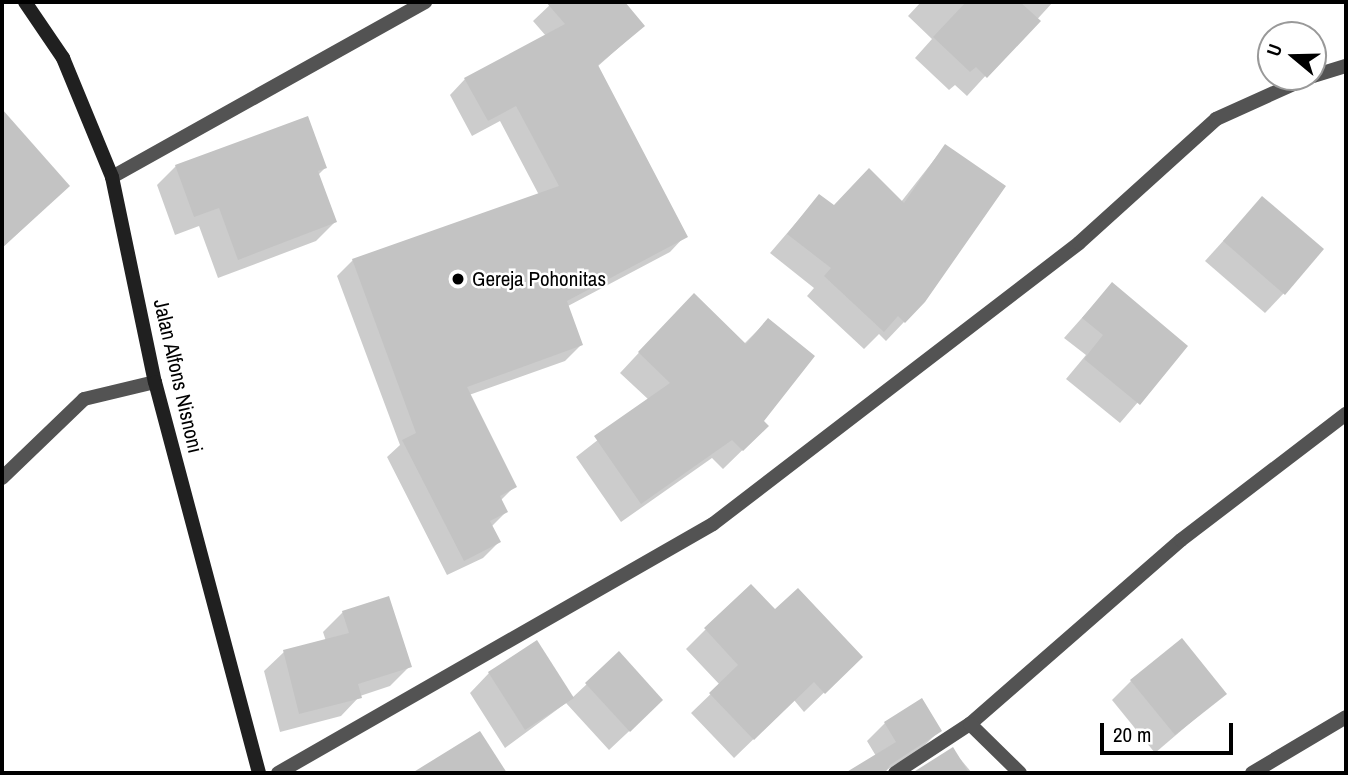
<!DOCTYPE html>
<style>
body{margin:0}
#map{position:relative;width:1348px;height:775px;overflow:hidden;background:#fff;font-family:"Archivo Narrow",sans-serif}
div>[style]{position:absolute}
.shadow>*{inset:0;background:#0003}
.building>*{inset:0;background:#c3c3c3}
.minor>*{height:14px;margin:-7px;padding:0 7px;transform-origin:7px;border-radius:7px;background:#535353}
.secondary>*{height:14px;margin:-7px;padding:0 7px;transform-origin:7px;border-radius:7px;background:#202020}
.dots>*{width:19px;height:19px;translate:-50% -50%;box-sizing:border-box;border:4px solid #fff;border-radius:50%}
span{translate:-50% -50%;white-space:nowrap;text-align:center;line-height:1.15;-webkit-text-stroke:5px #fff;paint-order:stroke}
.poi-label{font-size:21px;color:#000}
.left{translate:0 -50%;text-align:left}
.street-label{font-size:21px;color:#000}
.frame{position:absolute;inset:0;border:4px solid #000;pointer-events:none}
.north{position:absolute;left:1257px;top:21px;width:70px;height:70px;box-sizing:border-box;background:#fff;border:2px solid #999;border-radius:50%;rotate:289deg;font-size:19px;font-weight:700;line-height:28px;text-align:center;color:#000}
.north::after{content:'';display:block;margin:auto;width:24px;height:32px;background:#000;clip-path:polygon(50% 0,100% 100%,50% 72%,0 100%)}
.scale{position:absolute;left:1100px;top:723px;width:133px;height:32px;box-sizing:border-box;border:4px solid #000;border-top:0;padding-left:9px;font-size:21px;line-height:24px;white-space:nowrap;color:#000;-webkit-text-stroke:5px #fff;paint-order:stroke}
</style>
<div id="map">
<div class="shadow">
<i style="clip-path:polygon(553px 2px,623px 2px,643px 26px,597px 67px,685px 236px,670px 252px,568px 306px,581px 345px,565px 361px,469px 395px,515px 486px,500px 501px,506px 512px,491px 527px,499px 542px,483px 558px,447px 575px,387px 457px,400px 445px,337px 276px,353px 260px,539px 195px,500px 121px,472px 136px,450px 95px,465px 79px,546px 36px,533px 21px)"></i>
<i style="clip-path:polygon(921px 2px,1053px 2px,967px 96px,955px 85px,949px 90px,915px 58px,932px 39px,908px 16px)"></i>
<i style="clip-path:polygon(2px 119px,68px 186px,2px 248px)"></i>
<i style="clip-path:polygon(945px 146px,1003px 186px,904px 322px,886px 341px,879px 334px,864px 349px,807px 296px,814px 288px,770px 253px,819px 196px,833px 207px,901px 202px)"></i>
<i style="clip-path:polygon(176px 166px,325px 168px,318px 175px,335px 222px,316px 241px,218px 278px,199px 226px,175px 235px,157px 185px)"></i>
<i style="clip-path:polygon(1262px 198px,1284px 293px,1265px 313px,1205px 261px)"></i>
<i style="clip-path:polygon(1112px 284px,1186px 346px,1120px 423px,1066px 379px,1086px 355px,1064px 338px)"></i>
<i style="clip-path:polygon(675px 314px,744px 344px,768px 320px,762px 421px,767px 426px,723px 469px,712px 458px,621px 522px,576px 457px,649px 400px,620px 373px)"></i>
<i style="clip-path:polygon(343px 612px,410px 666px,390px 686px,360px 696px,341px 716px,280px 732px,264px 671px,284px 652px,326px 641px,323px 632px)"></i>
<i style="clip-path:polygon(775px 612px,841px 676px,804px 712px,794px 700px,734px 758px,691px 713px,720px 685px,686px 649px,705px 630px)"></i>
<i style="clip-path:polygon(536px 643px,572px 698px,619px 654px,642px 719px,609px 750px,566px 703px,505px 748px,470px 693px,489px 673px)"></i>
<i style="clip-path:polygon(1131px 681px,1224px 694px,1155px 753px,1112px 700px)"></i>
<i style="clip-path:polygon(885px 723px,940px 730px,922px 748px,882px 773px,871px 760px,876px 756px,867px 741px)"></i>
<i style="clip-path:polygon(952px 749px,972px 773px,915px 773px)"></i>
</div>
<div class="building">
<i style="clip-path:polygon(546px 2px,625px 2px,645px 26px,598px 65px,688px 237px,567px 301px,583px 345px,467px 387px,517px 487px,500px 496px,508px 512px,490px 521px,501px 542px,464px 561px,402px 440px,416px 433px,352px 259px,559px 186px,516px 106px,488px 121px,464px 78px,565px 24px)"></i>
<i style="clip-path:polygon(966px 2px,1020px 2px,1041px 21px,987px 78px,976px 67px,970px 72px,933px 37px)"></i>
<i style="clip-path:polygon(2px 109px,70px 186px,2px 248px)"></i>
<i style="clip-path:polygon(308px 116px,327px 168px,318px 171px,337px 222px,238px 260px,219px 208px,194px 217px,175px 165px)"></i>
<i style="clip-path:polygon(945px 144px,1006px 186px,925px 302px,905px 323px,898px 316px,884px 332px,824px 276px,831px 268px,787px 234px,819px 194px,834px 205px,869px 168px,904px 203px)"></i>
<i style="clip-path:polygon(1262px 196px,1324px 249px,1285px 295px,1223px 241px)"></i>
<i style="clip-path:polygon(1112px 282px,1188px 346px,1140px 405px,1084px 359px,1103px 335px,1082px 318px)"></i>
<i style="clip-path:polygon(694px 293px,746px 344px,768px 318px,815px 356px,764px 421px,769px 426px,743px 451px,732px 440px,641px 504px,594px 436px,670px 383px,638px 352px)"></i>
<i style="clip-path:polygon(751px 584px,775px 609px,798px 588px,863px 657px,825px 694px,814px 682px,754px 740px,709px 693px,738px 665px,704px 628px)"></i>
<i style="clip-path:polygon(389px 596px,412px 667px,358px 684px,362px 698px,299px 714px,283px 650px,349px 633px,342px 611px)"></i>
<i style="clip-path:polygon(1182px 638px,1227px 694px,1175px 735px,1130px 680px)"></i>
<i style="clip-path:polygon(537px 640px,574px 698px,525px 730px,488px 672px)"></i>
<i style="clip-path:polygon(619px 651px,663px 700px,630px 732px,585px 683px)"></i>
<i style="clip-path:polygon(922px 698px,942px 731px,890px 765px,885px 773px,845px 773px,896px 742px,884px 722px)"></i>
<i style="clip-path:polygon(480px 731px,507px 773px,412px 773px)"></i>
<i style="clip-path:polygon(953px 747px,969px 773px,912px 773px)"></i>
</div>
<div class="minor">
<i style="left:1313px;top:76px;width:34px;rotate:-17deg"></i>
<i style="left:112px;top:177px;width:359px;rotate:-29.2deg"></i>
<i style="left:2px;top:478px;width:114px;rotate:-43.9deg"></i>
<i style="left:84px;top:399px;width:73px;rotate:-13.5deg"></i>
<i style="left:970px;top:724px;width:280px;rotate:-41.1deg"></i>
<i style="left:1181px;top:540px;width:208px;rotate:-37.4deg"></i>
<i style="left:278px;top:773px;width:501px;rotate:-29.79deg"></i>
<i style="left:713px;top:524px;width:461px;rotate:-37.5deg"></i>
<i style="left:1079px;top:243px;width:185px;rotate:-42.1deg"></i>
<i style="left:1216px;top:119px;width:102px;rotate:-24.3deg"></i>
<i style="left:895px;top:773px;width:90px;rotate:-33.2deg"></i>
<i style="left:970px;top:724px;width:70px;rotate:44.4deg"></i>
<i style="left:1252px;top:773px;width:109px;rotate:-30.8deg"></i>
</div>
<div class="secondary">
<i style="left:25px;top:2px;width:68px;rotate:55.8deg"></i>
<i style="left:63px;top:58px;width:129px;rotate:67.6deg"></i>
<i style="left:112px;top:177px;width:209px;rotate:78.2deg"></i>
<i style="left:155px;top:382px;width:405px;rotate:75.1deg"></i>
</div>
<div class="dots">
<i style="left:458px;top:279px;background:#000"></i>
</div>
<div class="poi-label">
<span class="left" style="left:472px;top:279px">Gereja Pohonitas</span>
</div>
<div class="street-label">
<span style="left:178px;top:376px;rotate:77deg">Jalan Alfons Nisnoni</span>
</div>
<div class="frame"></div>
<div class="north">U</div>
<div class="scale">20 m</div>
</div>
